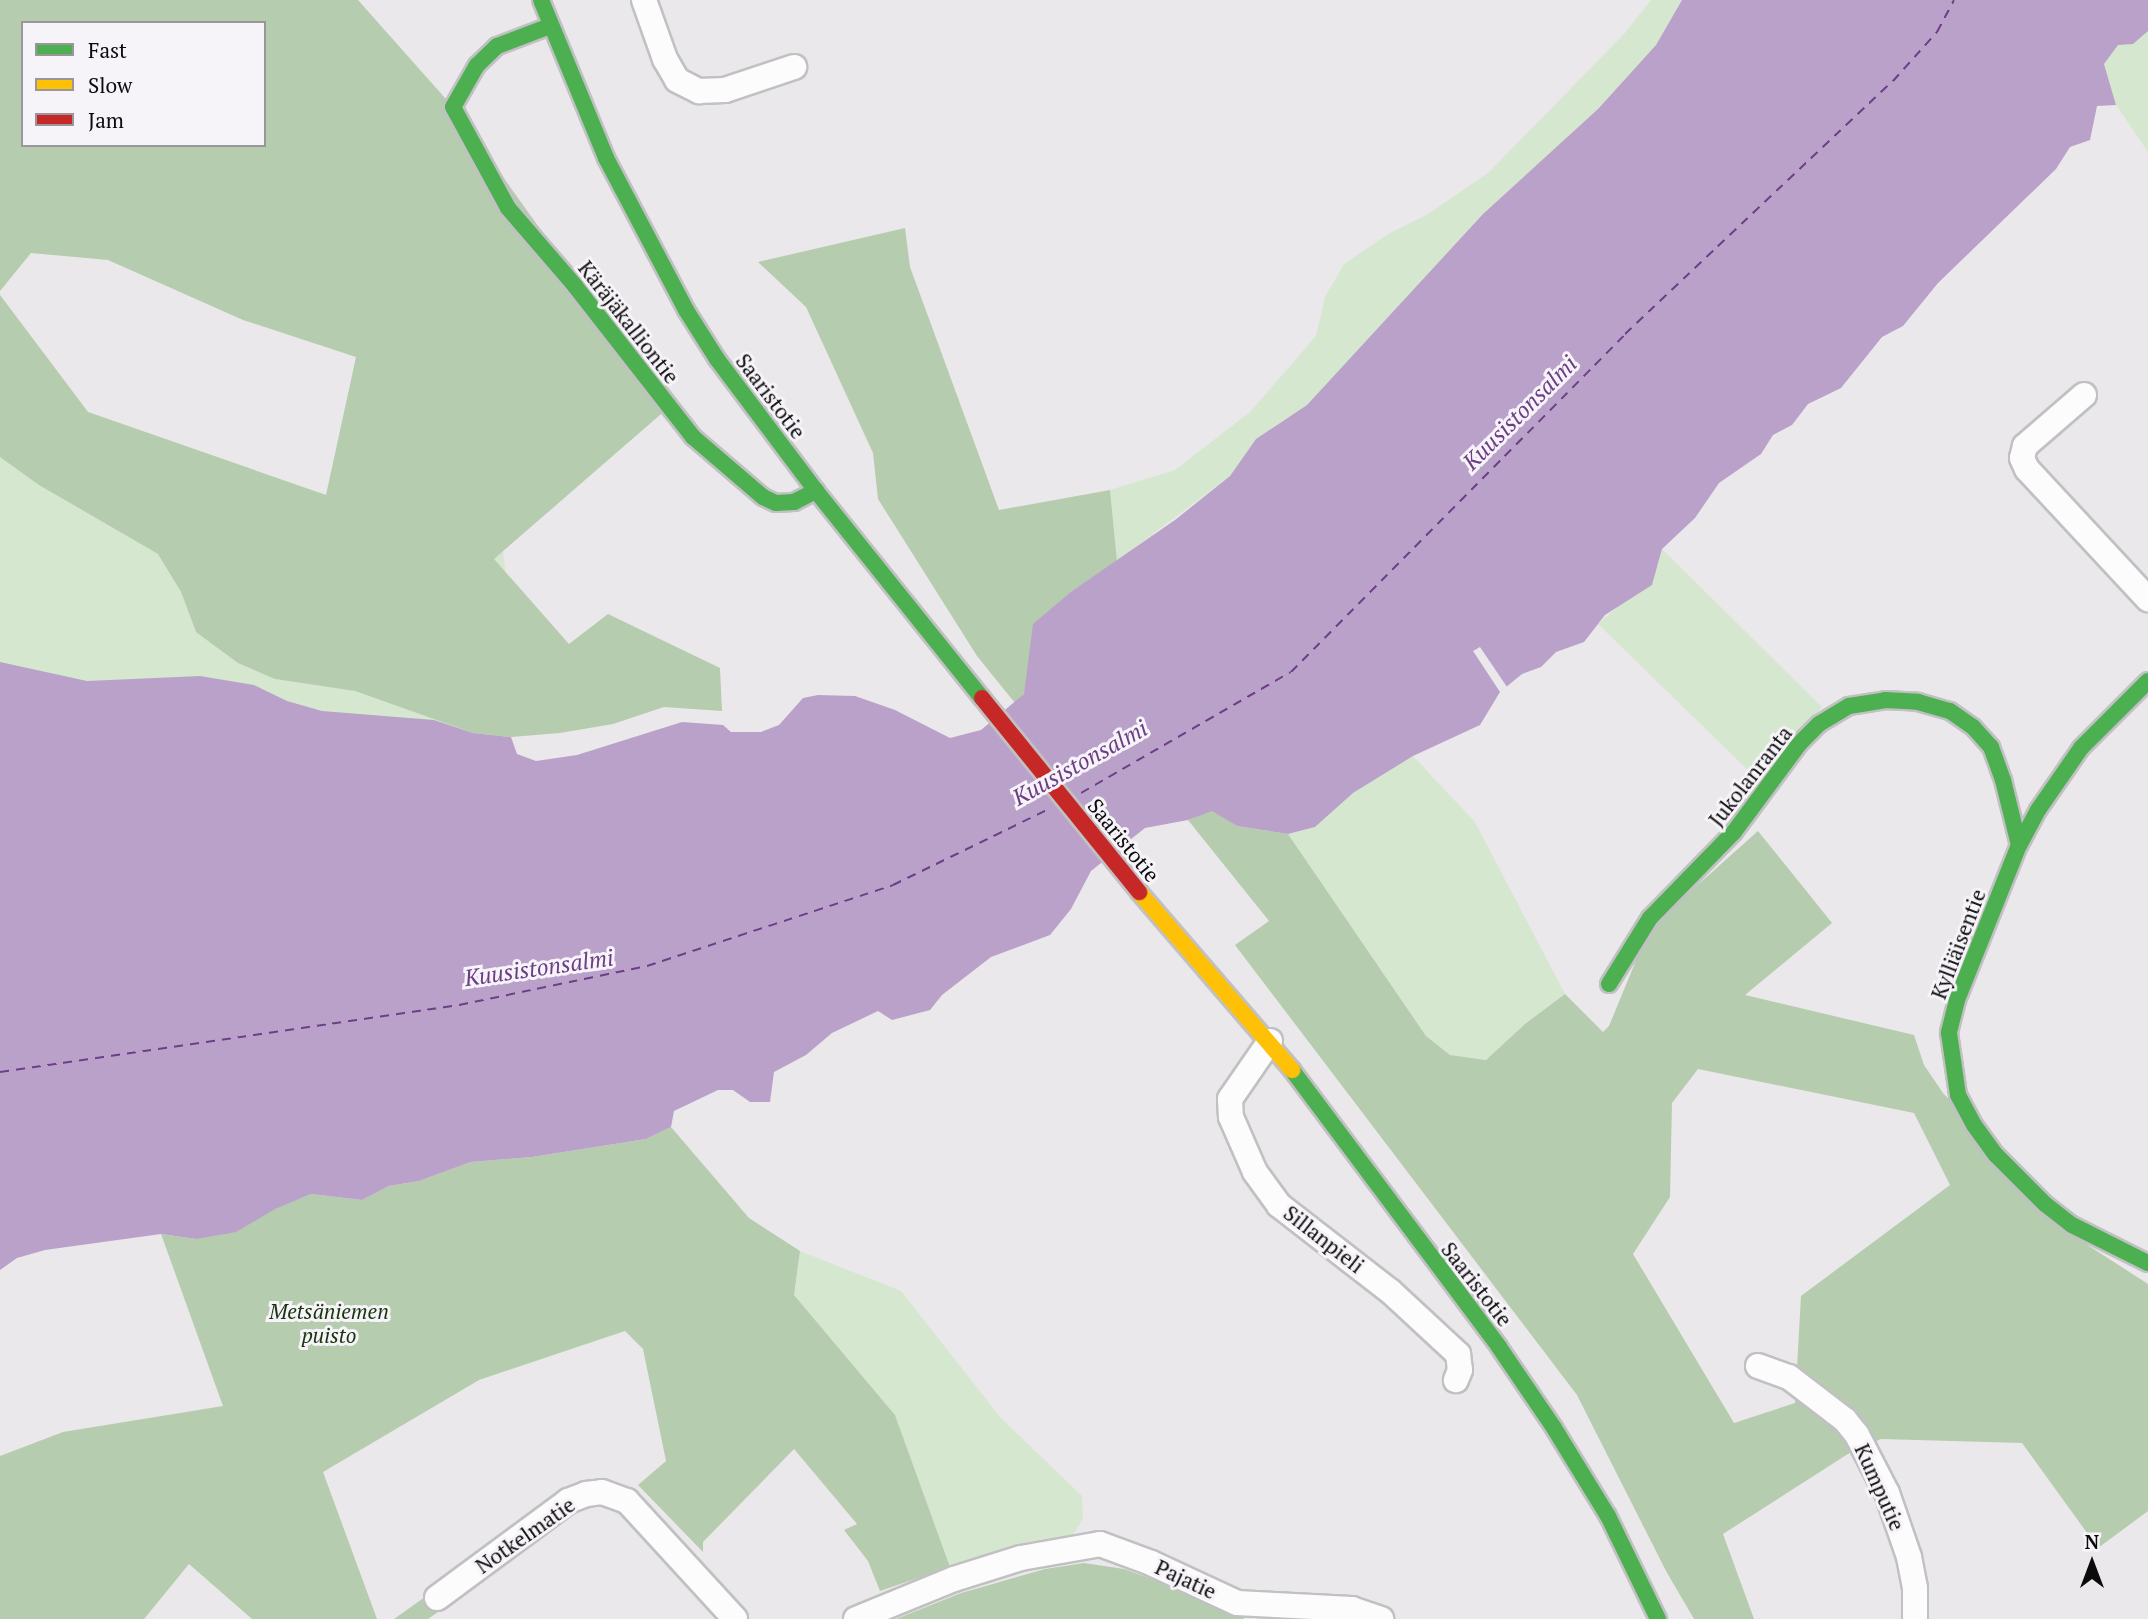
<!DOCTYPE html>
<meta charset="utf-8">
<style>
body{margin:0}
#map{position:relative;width:2148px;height:1619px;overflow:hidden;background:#eae8eb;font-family:"PT Serif",serif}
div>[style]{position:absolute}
.green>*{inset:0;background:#d6e7d0}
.forest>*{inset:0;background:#b6ccae}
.water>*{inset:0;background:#baa1c9}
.pier>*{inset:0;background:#eae8eb}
.ferry>*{height:2px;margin-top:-1px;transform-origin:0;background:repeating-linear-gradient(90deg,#6c3e86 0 9px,transparent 0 16px)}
.roads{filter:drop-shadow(2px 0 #c1c0c2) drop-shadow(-2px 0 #c1c0c2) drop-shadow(0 2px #c1c0c2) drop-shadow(0 -2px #c1c0c2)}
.street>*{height:24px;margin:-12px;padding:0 12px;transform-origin:12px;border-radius:12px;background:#fcfcfc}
.fast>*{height:16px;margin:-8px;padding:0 8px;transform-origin:8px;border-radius:8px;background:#4caf50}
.slow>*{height:16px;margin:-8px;padding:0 8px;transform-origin:8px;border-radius:8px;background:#ffc107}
.jam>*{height:16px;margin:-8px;padding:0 8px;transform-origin:8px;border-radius:8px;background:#c62828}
span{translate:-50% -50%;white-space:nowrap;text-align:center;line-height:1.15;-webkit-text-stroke:6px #f7f4f9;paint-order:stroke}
.street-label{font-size:21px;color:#0c0b0c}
.park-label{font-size:21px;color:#18350c;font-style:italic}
.water-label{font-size:23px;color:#6c3e86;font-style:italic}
.legend{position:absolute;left:21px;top:21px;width:245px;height:126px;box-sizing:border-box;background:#f7f4f9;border:2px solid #99979a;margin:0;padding:9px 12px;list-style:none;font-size:21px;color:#0c0b0c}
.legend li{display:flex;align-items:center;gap:14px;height:35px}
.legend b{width:35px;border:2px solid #99979a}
.north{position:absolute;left:2057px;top:1528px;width:70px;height:70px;-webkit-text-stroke:5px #f7f4f9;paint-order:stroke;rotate:0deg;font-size:19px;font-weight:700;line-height:28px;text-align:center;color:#0c0b0c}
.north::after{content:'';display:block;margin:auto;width:24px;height:32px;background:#0c0b0c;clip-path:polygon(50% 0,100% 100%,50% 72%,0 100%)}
</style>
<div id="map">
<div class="green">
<i style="clip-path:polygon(1651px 0,1682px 0,1656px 45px,1598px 109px,1483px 214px,1307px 405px,1256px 439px,1230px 476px,1117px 561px,1110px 490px,1175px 470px,1250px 412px,1316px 336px,1325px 297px,1344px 264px,1390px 233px,1428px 214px,1488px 173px,1624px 34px)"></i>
<i style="clip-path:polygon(2148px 31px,2148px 152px,2116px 105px,2104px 64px,2118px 44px)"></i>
<i style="clip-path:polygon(0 295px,88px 412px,326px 495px,485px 407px,510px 608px,53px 493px,158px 554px,181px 592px,196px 632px,275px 679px,355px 691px,473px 733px,485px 734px,0 786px)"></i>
<i style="clip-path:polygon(1662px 549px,1822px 707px,1758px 780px,1598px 624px,1630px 596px,1652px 585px)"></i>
<i style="clip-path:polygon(1413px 756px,1475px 822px,1565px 994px,1525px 1024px,1486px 1060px,1450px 1055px,1426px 1036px,1288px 834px,1315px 827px,1353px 793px)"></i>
<i style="clip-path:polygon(800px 1251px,901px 1291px,1001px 1418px,1082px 1496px,1083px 1519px,1073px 1535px,1018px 1546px,950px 1567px,895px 1415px,794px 1295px)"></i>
</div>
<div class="forest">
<i style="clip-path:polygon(evenodd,0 0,358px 0,453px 107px,668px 408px,494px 559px,569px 644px,608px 614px,720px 668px,722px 711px,664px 707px,613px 724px,560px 733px,511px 737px,473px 733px,355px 691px,275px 679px,238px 663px,196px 632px,181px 592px,158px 554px,39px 485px,0 457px,0 295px,88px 412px,326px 495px,356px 357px,243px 320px,108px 260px,31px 253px,0 291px,0 0,23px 23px,264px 23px,264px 145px,23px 145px,23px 23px)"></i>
<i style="clip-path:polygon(905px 228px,910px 267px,999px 510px,1110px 490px,1117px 561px,1072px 591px,1024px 694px,1015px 703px,977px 656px,878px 499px,873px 453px,806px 307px,758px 262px)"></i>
<i style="clip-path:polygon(evenodd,1212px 810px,1237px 826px,1288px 834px,1426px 1036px,1450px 1055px,1486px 1060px,1525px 1024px,1565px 994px,1603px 1032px,1609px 1026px,1642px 946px,1664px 915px,1758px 831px,1832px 923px,1745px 995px,1914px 1035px,1924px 1065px,1943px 1093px,2089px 1246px,2148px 1284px,2148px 1511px,2098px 1548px,2022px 1443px,1881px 1439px,1851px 1452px,1723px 1534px,1754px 1619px,1694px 1619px,1666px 1571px,1577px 1395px,1235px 945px,1269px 921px,1188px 820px,1212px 810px,1698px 1069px,1914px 1113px,1950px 1185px,1801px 1296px,1795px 1403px,1734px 1423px,1633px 1254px,1670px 1197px,1672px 1103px,1698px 1069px)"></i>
<i style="clip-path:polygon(671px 1127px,749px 1218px,800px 1251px,794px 1295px,895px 1415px,950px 1567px,880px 1591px,868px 1561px,844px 1530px,857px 1524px,794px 1449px,703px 1542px,703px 1552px,638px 1485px,666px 1461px,643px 1349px,625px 1331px,479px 1380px,323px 1472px,377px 1619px,252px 1619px,189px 1564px,144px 1619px,0 1619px,0 1456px,63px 1432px,223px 1406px,161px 1234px,196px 1239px,311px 1194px,362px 1200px,389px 1186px,419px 1181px,471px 1162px,532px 1157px,646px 1139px)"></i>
<i style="clip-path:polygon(1084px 1563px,1124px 1569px,1240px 1611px,1244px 1619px,896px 1619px,961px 1593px,1045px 1569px)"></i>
<i style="clip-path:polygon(432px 1592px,442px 1609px,428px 1619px,394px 1619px)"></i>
</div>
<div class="water">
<i style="clip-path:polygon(1682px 0,2148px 0,2148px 31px,2133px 44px,2118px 45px,2104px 64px,2116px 105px,2097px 106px,2090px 140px,2070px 147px,2056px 169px,1938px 283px,1903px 326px,1882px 337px,1841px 388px,1808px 404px,1792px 425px,1773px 435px,1761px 454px,1719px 483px,1695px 518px,1662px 549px,1652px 585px,1605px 615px,1584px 642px,1556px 652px,1541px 667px,1522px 674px,1500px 692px,1480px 725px,1413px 756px,1353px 793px,1315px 827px,1288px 834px,1237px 826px,1212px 811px,1188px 820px,1145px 828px,1091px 871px,1071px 909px,1050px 935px,991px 957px,942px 995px,930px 1010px,892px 1020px,878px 1011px,832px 1033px,806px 1055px,774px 1072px,770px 1102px,750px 1102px,733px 1090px,718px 1090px,674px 1111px,671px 1127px,646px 1139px,532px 1157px,471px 1162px,419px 1181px,389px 1186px,362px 1200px,311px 1194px,275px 1209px,236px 1232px,196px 1239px,161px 1234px,45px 1250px,17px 1258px,0 1270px,0 662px,87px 681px,200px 676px,254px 685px,287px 701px,322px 711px,434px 720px,473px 733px,511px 737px,517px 754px,536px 761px,577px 755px,682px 722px,723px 725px,731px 732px,761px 732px,779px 725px,803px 698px,818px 695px,855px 696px,895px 710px,950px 738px,981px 730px,1024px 694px,1033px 624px,1072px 591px,1175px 520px,1230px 476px,1256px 439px,1307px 405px,1483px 214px,1598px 109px,1656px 45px)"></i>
</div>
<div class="pier">
<i style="clip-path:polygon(1480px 647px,1507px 687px,1500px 692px,1473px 651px)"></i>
</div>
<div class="ferry">
<i style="left:1081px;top:793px;width:242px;rotate:-30deg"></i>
<i style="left:1291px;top:672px;width:475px;rotate:-45.3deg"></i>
<i style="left:1625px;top:334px;width:369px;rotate:-43.4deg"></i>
<i style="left:1893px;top:81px;width:66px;rotate:-48.1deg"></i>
<i style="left:1937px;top:32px;width:36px;rotate:-62deg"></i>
<i style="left:0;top:1072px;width:464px;rotate:-8.3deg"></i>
<i style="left:459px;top:1005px;width:192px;rotate:-11.7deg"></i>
<i style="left:647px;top:966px;width:259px;rotate:-18.2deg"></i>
<i style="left:893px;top:885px;width:176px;rotate:-26deg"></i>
</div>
<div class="roads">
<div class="street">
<i style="left:644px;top:0;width:63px;rotate:70.4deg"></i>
<i style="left:665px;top:59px;width:24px;rotate:60deg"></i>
<i style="left:677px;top:80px;width:25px;rotate:27deg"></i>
<i style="left:699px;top:91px;width:26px;rotate:-2deg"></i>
<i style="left:725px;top:90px;width:73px;rotate:-18.4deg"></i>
<i style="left:2084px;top:395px;width:78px;rotate:139.2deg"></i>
<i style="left:2025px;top:446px;width:12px;rotate:104deg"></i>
<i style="left:2022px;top:458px;width:12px;rotate:66deg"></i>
<i style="left:2027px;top:469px;width:178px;rotate:47.1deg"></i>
<i style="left:1270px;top:1041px;width:70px;rotate:124.6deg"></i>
<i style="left:1230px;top:1099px;width:18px;rotate:87deg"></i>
<i style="left:1231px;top:1117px;width:60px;rotate:66.4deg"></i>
<i style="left:1255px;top:1172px;width:41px;rotate:54deg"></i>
<i style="left:1279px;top:1205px;width:140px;rotate:37.8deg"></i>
<i style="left:1390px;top:1291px;width:93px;rotate:42.8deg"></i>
<i style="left:1458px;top:1354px;width:16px;rotate:83deg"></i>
<i style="left:1460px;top:1370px;width:11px;rotate:112deg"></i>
<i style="left:1758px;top:1366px;width:33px;rotate:20deg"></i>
<i style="left:1789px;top:1377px;width:71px;rotate:37.5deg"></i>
<i style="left:1845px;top:1420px;width:19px;rotate:51deg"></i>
<i style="left:1857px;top:1435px;width:65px;rotate:62.7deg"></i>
<i style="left:1887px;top:1493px;width:68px;rotate:71deg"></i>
<i style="left:1909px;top:1557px;width:32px;rotate:79deg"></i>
<i style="left:1915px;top:1588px;width:31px;rotate:90deg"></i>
<i style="left:437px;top:1598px;width:163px;rotate:-36.5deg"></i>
<i style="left:568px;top:1501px;width:19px;rotate:-21deg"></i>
<i style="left:586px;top:1494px;width:16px;rotate:-7deg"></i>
<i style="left:602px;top:1492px;width:27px;rotate:20deg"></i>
<i style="left:627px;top:1501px;width:160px;rotate:47.5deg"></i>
<i style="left:856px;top:1619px;width:106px;rotate:-22.2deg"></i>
<i style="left:954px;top:1579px;width:70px;rotate:-17.4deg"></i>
<i style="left:1021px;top:1558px;width:80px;rotate:-10deg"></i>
<i style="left:1100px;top:1544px;width:54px;rotate:20.4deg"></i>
<i style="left:1151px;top:1563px;width:95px;rotate:24.9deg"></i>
<i style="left:1237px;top:1603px;width:115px;rotate:3deg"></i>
<i style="left:1352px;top:1609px;width:31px;rotate:19deg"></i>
</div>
<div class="fast">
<i style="left:541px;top:0;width:171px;rotate:67.6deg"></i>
<i style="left:606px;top:158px;width:172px;rotate:62.2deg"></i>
<i style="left:686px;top:310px;width:58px;rotate:57.7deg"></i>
<i style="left:717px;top:359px;width:165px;rotate:53.1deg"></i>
<i style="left:816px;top:491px;width:265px;rotate:51.3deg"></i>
<i style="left:550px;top:26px;width:57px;rotate:159.3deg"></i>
<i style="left:497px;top:46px;width:28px;rotate:136deg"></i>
<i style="left:477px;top:65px;width:48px;rotate:119.7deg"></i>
<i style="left:453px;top:107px;width:115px;rotate:61.4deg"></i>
<i style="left:508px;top:208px;width:103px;rotate:49.3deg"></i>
<i style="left:575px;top:286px;width:192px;rotate:52deg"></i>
<i style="left:693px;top:437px;width:92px;rotate:40.6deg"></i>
<i style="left:763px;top:497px;width:14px;rotate:25deg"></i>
<i style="left:776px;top:503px;width:18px;rotate:-3deg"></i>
<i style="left:794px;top:502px;width:25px;rotate:-27deg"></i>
<i style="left:2148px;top:681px;width:95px;rotate:135deg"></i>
<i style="left:2081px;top:748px;width:75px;rotate:124.7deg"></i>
<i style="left:2038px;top:810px;width:40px;rotate:118deg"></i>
<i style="left:2019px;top:845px;width:167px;rotate:111.8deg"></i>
<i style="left:1957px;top:1000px;width:34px;rotate:104deg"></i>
<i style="left:1949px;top:1033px;width:63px;rotate:81.7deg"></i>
<i style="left:1958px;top:1095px;width:34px;rotate:62deg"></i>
<i style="left:1974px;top:1125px;width:37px;rotate:54deg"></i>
<i style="left:1996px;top:1155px;width:69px;rotate:45deg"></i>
<i style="left:2045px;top:1204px;width:34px;rotate:38deg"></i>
<i style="left:2072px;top:1225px;width:85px;rotate:26.6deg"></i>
<i style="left:1609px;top:984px;width:78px;rotate:-58.2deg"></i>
<i style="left:1650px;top:918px;width:120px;rotate:-45.7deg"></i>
<i style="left:1734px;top:832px;width:109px;rotate:-53.5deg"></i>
<i style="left:1799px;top:744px;width:28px;rotate:-45deg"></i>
<i style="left:1819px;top:724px;width:35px;rotate:-31deg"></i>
<i style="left:1849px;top:706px;width:36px;rotate:-9deg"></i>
<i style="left:1885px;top:700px;width:33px;rotate:3deg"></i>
<i style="left:1918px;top:702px;width:33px;rotate:16deg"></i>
<i style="left:1950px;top:711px;width:28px;rotate:35deg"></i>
<i style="left:1973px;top:727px;width:27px;rotate:48deg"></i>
<i style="left:1991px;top:747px;width:35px;rotate:70deg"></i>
<i style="left:2003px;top:780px;width:67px;rotate:76.2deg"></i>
<i style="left:1292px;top:1070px;width:346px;rotate:53.2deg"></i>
<i style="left:1499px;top:1347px;width:98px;rotate:55.8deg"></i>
<i style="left:1554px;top:1428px;width:103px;rotate:58.5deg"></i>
<i style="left:1608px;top:1516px;width:114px;rotate:64.1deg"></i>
</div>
<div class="slow">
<i style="left:1139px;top:892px;width:235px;rotate:49.3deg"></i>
</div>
<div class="jam">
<i style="left:982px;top:698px;width:250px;rotate:51deg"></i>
</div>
</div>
<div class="street-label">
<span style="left:629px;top:322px;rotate:52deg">Käräjäkalliontie</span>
<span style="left:771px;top:396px;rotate:53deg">Saaristotie</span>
<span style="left:1750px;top:776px;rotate:-52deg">Jukolanranta</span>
<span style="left:1124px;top:840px;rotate:51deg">Saaristotie</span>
<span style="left:1958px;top:944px;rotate:-69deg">Kylliäisentie</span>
<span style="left:1324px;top:1239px;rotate:38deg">Sillanpieli</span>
<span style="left:1477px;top:1284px;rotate:52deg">Saaristotie</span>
<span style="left:1880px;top:1487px;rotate:66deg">Kumputie</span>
<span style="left:525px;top:1535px;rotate:-35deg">Notkelmatie</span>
<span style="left:1186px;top:1579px;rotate:25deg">Pajatie</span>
</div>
<div class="park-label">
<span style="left:329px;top:1323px">Metsäniemen<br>puisto</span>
</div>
<div class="water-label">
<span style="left:1520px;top:413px;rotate:-45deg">Kuusistonsalmi</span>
<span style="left:1080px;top:763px;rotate:-29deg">Kuusistonsalmi</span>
<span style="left:539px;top:968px;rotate:-8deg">Kuusistonsalmi</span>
</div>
<ul class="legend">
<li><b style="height:9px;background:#4caf50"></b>Fast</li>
<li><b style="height:9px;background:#ffc107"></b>Slow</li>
<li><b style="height:9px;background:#c62828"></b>Jam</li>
</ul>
<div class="north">N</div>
</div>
